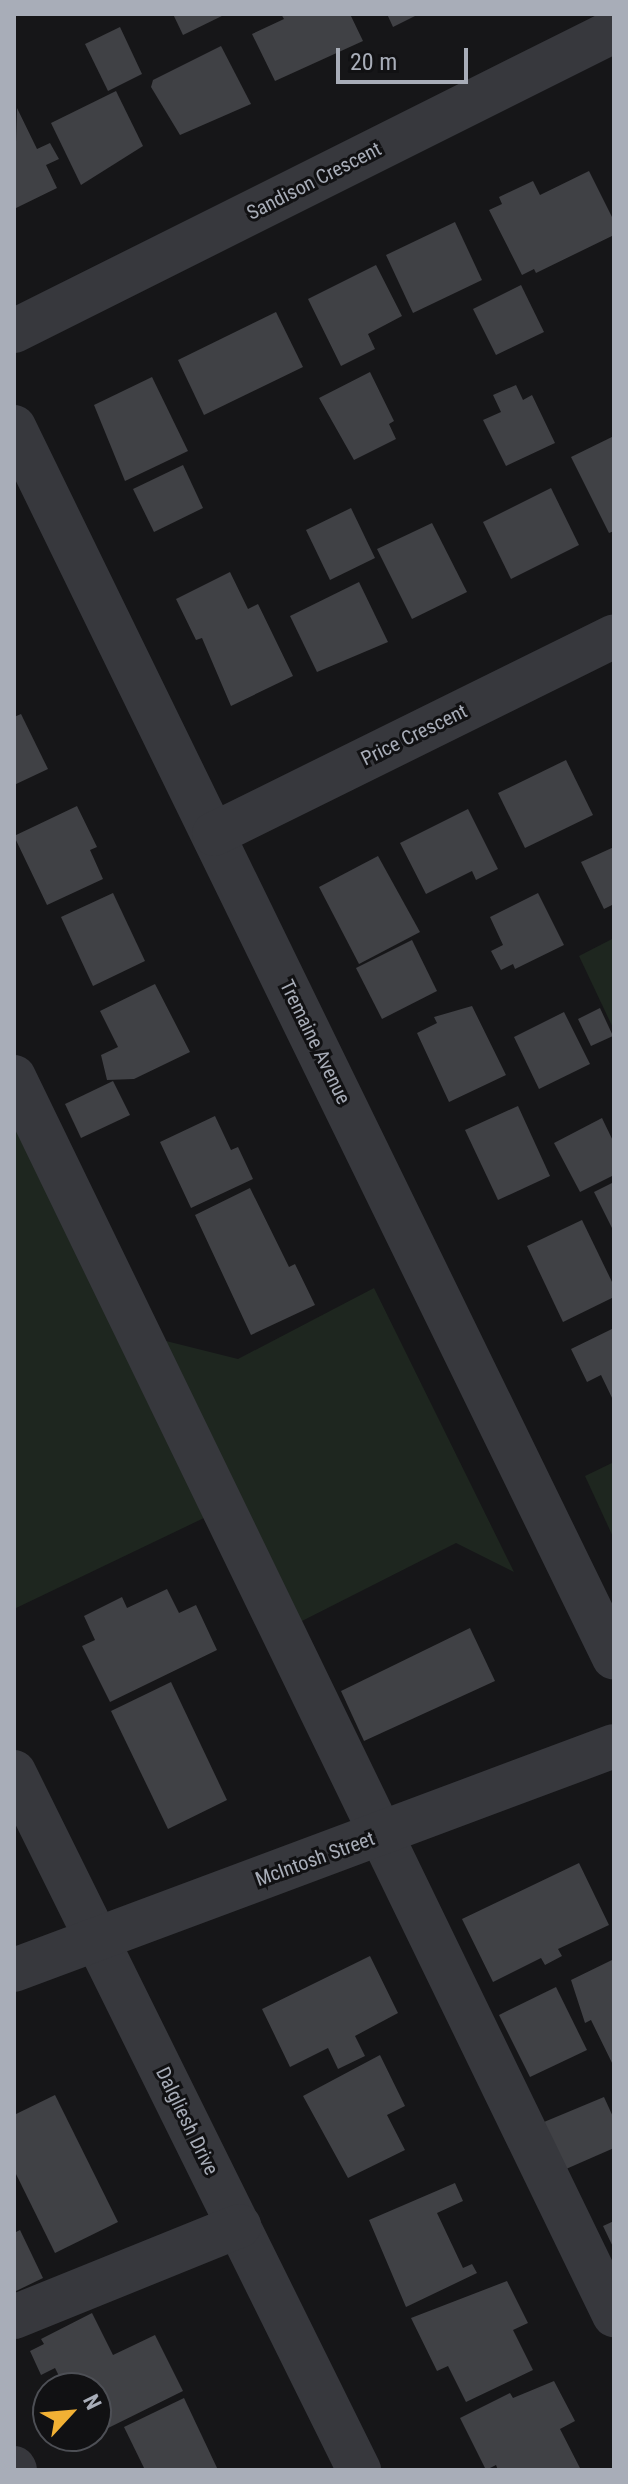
<!DOCTYPE html>
<style>
body{margin:0}
#map{position:relative;width:628px;height:2484px;overflow:hidden;background:#161618;font-family:"Roboto Condensed",sans-serif}
div>[style]{position:absolute}
.green>*{inset:0;background:#1e261f}
.building>*{inset:0;background:#404145}
.minor>*{height:44px;margin:-22px;padding:0 22px;transform-origin:22px;border-radius:22px;background:#37383d}
span{translate:-50% -50%;white-space:nowrap;text-align:center;line-height:1.15;-webkit-text-stroke:6px #111113;paint-order:stroke}
.street-label{font-size:20px;color:#a8adb8}
.frame{position:absolute;inset:0;border:16px solid #a8adb8;pointer-events:none}
.north{position:absolute;left:32px;top:2372px;width:80px;height:80px;box-sizing:border-box;background:#111113;border:2px solid #4d4f55;border-radius:50%;rotate:64deg;font-size:22px;font-weight:700;line-height:32px;text-align:center;color:#a8adb8}
.north::after{content:'';display:block;margin:auto;width:28px;height:36px;background:#f2b134;clip-path:polygon(50% 0,100% 100%,50% 72%,0 100%)}
.scale{position:absolute;left:336px;top:48px;width:132px;height:36px;box-sizing:border-box;border:4px solid #a8adb8;border-top:0;padding-left:10px;font-size:24px;line-height:28px;white-space:nowrap;color:#a8adb8;-webkit-text-stroke:6px #111113;paint-order:stroke}
</style>
<div id="map">
<div class="green">
<i style="clip-path:polygon(614px 938px,614px 1030px,579px 956px)"></i>
<i style="clip-path:polygon(14px 1121px,206px 1517px,14px 1609px)"></i>
<i style="clip-path:polygon(374px 1288px,514px 1572px,456px 1543px,300px 1622px,158px 1339px,238px 1359px)"></i>
<i style="clip-path:polygon(614px 1462px,614px 1539px,585px 1476px)"></i>
</div>
<div class="building">
<i style="clip-path:polygon(173px 14px,226px 14px,183px 35px)"></i>
<i style="clip-path:polygon(281px 14px,350px 14px,363px 41px,275px 81px,252px 34px,284px 19px)"></i>
<i style="clip-path:polygon(387px 14px,419px 14px,393px 27px)"></i>
<i style="clip-path:polygon(120px 27px,142px 74px,108px 91px,85px 44px)"></i>
<i style="clip-path:polygon(221px 46px,251px 104px,180px 135px,151px 87px,153px 80px)"></i>
<i style="clip-path:polygon(116px 91px,143px 146px,81px 185px,51px 123px)"></i>
<i style="clip-path:polygon(17px 108px,37px 149px,50px 143px,59px 159px,46px 165px,57px 188px,14px 209px)"></i>
<i style="clip-path:polygon(589px 171px,614px 221px,614px 235px,536px 273px,534px 269px,522px 275px,489px 210px,502px 204px,499px 197px,533px 181px,540px 195px)"></i>
<i style="clip-path:polygon(455px 222px,482px 280px,413px 313px,386px 255px)"></i>
<i style="clip-path:polygon(376px 265px,402px 316px,368px 334px,375px 349px,341px 366px,308px 299px)"></i>
<i style="clip-path:polygon(521px 285px,544px 332px,496px 355px,473px 309px)"></i>
<i style="clip-path:polygon(276px 312px,303px 367px,204px 415px,178px 360px)"></i>
<i style="clip-path:polygon(370px 372px,394px 421px,389px 424px,396px 439px,354px 460px,319px 398px)"></i>
<i style="clip-path:polygon(152px 377px,188px 451px,125px 481px,94px 405px)"></i>
<i style="clip-path:polygon(516px 385px,523px 400px,532px 395px,555px 443px,506px 466px,483px 420px,501px 412px,493px 395px)"></i>
<i style="clip-path:polygon(614px 436px,614px 531px,609px 533px,571px 457px)"></i>
<i style="clip-path:polygon(183px 465px,203px 508px,154px 532px,133px 489px)"></i>
<i style="clip-path:polygon(551px 488px,579px 545px,511px 579px,483px 522px)"></i>
<i style="clip-path:polygon(351px 508px,375px 558px,330px 580px,306px 530px)"></i>
<i style="clip-path:polygon(432px 523px,467px 592px,412px 619px,377px 549px)"></i>
<i style="clip-path:polygon(230px 572px,248px 609px,258px 604px,293px 676px,231px 706px,202px 638px,196px 640px,176px 599px)"></i>
<i style="clip-path:polygon(359px 582px,388px 642px,317px 672px,290px 616px)"></i>
<i style="clip-path:polygon(21px 714px,48px 769px,14px 785px,14px 717px)"></i>
<i style="clip-path:polygon(566px 760px,593px 815px,525px 848px,498px 793px)"></i>
<i style="clip-path:polygon(77px 806px,97px 847px,90px 850px,103px 879px,47px 905px,14px 836px)"></i>
<i style="clip-path:polygon(468px 809px,498px 869px,476px 880px,472px 871px,426px 894px,400px 843px)"></i>
<i style="clip-path:polygon(614px 847px,614px 904px,604px 909px,581px 862px)"></i>
<i style="clip-path:polygon(378px 856px,420px 932px,359px 964px,319px 887px)"></i>
<i style="clip-path:polygon(113px 893px,145px 961px,93px 986px,61px 917px)"></i>
<i style="clip-path:polygon(538px 893px,564px 945px,515px 969px,513px 964px,501px 970px,491px 951px,503px 945px,490px 917px)"></i>
<i style="clip-path:polygon(412px 940px,437px 991px,382px 1019px,356px 968px)"></i>
<i style="clip-path:polygon(155px 984px,190px 1052px,134px 1079px,107px 1080px,101px 1055px,118px 1047px,100px 1011px)"></i>
<i style="clip-path:polygon(472px 1006px,506px 1075px,449px 1102px,417px 1033px,437px 1023px,434px 1017px)"></i>
<i style="clip-path:polygon(600px 1008px,613px 1036px,591px 1046px,578px 1019px)"></i>
<i style="clip-path:polygon(564px 1012px,590px 1064px,539px 1089px,514px 1037px)"></i>
<i style="clip-path:polygon(113px 1081px,130px 1115px,81px 1138px,65px 1104px)"></i>
<i style="clip-path:polygon(518px 1106px,550px 1176px,498px 1200px,465px 1130px)"></i>
<i style="clip-path:polygon(215px 1116px,231px 1150px,238px 1147px,253px 1179px,191px 1208px,160px 1142px)"></i>
<i style="clip-path:polygon(602px 1118px,614px 1143px,614px 1175px,580px 1192px,554px 1143px)"></i>
<i style="clip-path:polygon(614px 1182px,614px 1232px,594px 1192px)"></i>
<i style="clip-path:polygon(250px 1188px,289px 1267px,295px 1264px,315px 1305px,251px 1335px,195px 1215px)"></i>
<i style="clip-path:polygon(582px 1220px,614px 1286px,614px 1297px,563px 1322px,527px 1246px)"></i>
<i style="clip-path:polygon(614px 1328px,614px 1402px,601px 1375px,587px 1382px,571px 1349px)"></i>
<i style="clip-path:polygon(167px 1589px,179px 1613px,196px 1605px,217px 1650px,110px 1702px,82px 1646px,95px 1640px,84px 1616px,122px 1597px,127px 1608px)"></i>
<i style="clip-path:polygon(470px 1628px,495px 1681px,364px 1741px,341px 1691px)"></i>
<i style="clip-path:polygon(171px 1682px,227px 1800px,168px 1829px,111px 1711px)"></i>
<i style="clip-path:polygon(579px 1863px,609px 1925px,558px 1949px,562px 1956px,545px 1965px,541px 1958px,493px 1982px,462px 1919px)"></i>
<i style="clip-path:polygon(370px 1956px,398px 2013px,355px 2036px,365px 2056px,338px 2069px,328px 2048px,290px 2067px,262px 2009px)"></i>
<i style="clip-path:polygon(614px 1959px,614px 2067px,591px 2020px,585px 2023px,571px 1980px)"></i>
<i style="clip-path:polygon(556px 1987px,587px 2050px,530px 2077px,499px 2015px)"></i>
<i style="clip-path:polygon(380px 2055px,405px 2106px,387px 2115px,405px 2150px,348px 2178px,303px 2096px)"></i>
<i style="clip-path:polygon(55px 2095px,118px 2222px,55px 2253px,14px 2170px,14px 2115px)"></i>
<i style="clip-path:polygon(604px 2097px,614px 2119px,614px 2148px,566px 2169px,544px 2122px)"></i>
<i style="clip-path:polygon(455px 2183px,463px 2201px,437px 2213px,463px 2268px,472px 2264px,477px 2273px,406px 2307px,369px 2220px)"></i>
<i style="clip-path:polygon(614px 2221px,614px 2249px,603px 2226px)"></i>
<i style="clip-path:polygon(20px 2230px,43px 2278px,14px 2292px,14px 2233px)"></i>
<i style="clip-path:polygon(507px 2281px,528px 2323px,513px 2330px,533px 2370px,466px 2402px,448px 2366px,437px 2371px,411px 2318px)"></i>
<i style="clip-path:polygon(92px 2313px,113px 2355px,155px 2335px,183px 2391px,96px 2434px,96px 2388px,65px 2388px,55px 2368px,41px 2375px,30px 2351px,44px 2344px,41px 2339px)"></i>
<i style="clip-path:polygon(554px 2381px,575px 2421px,560px 2429px,581px 2470px,498px 2470px,496px 2465px,486px 2470px,460px 2418px,510px 2393px,513px 2398px)"></i>
<i style="clip-path:polygon(184px 2398px,218px 2470px,145px 2470px,124px 2427px)"></i>
</div>
<div class="minor">
<i style="left:14px;top:331px;width:671px;rotate:-26.57deg"></i>
<i style="left:14px;top:427px;width:1369px;rotate:64.01deg"></i>
<i style="left:214px;top:834px;width:446px;rotate:-26.3deg"></i>
<i style="left:14px;top:1077px;width:1376px;rotate:64.14deg"></i>
<i style="left:14px;top:1772px;width:779px;rotate:63.7deg"></i>
<i style="left:14px;top:1970px;width:640px;rotate:-20.47deg"></i>
<i style="left:14px;top:2317px;width:243px;rotate:-22deg"></i>
<i style="left:14px;top:2468px;width:2px;rotate:63deg"></i>
</div>
<div class="street-label">
<span style="left:314px;top:181px;rotate:-27deg">Sandison Crescent</span>
<span style="left:414px;top:735px;rotate:-26deg">Price Crescent</span>
<span style="left:315px;top:1042px;rotate:64deg">Tremaine Avenue</span>
<span style="left:315px;top:1859px;rotate:-20deg">McIntosh Street</span>
<span style="left:187px;top:2121px;rotate:64deg">Dalgliesh Drive</span>
</div>
<div class="frame"></div>
<div class="north">N</div>
<div class="scale">20 m</div>
</div>
